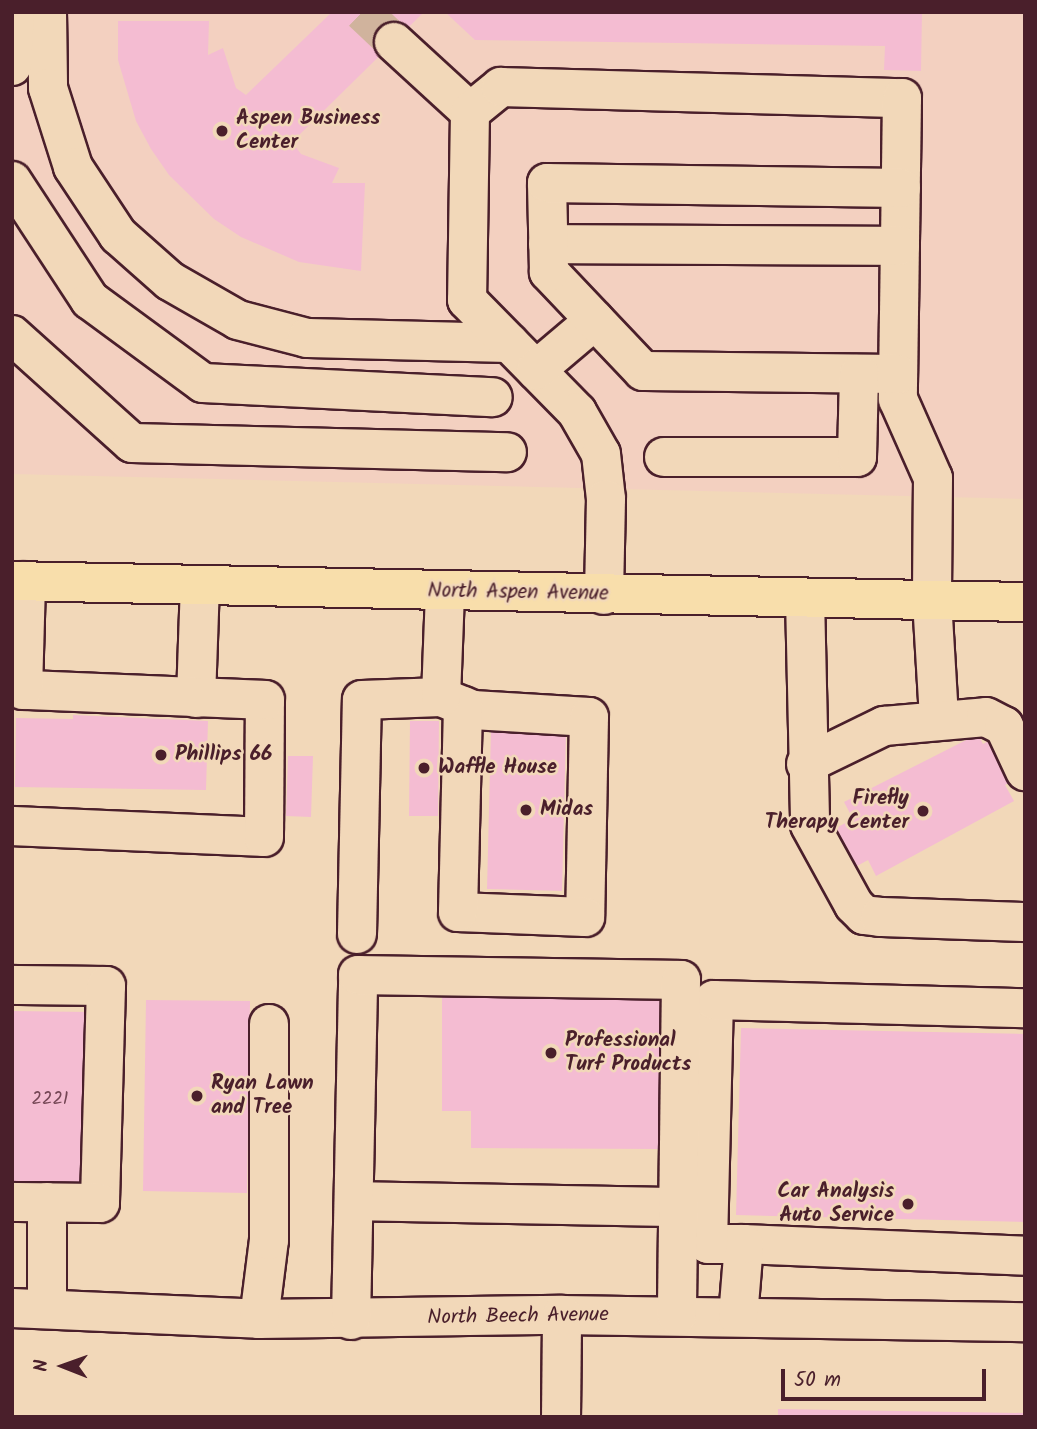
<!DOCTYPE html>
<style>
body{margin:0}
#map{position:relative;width:1037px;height:1429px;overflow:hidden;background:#f2d8b9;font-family:Kalam,sans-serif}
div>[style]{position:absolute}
.built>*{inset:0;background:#f3d0c0}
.building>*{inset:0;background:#f4bcd2}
.minor-tunnel>*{height:38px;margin-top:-19px;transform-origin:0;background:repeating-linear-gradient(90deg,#d0b39d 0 38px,transparent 0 57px)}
.roads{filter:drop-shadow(2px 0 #4a1f2b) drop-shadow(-2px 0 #4a1f2b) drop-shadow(0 2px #4a1f2b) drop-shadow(0 -2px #4a1f2b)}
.minor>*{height:38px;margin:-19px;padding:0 19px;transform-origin:19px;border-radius:19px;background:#f2d8b9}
.major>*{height:38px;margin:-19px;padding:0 19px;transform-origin:19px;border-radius:19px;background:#f8deab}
.dots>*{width:19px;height:19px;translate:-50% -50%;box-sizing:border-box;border:4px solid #f2d8b9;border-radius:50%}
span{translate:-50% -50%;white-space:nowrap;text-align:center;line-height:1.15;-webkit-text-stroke:5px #f2d8b9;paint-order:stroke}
.number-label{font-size:18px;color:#744655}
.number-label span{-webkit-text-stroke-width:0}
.poi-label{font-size:21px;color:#4a1f2b;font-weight:700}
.left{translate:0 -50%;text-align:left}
.right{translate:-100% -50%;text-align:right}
.street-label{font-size:21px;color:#4a1f2b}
.frame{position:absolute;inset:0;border:14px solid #4a1f2b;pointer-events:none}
.north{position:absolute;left:28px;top:1331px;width:70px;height:70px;-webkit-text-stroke:5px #f2d8b9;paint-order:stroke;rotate:271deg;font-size:19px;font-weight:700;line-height:28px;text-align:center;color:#4a1f2b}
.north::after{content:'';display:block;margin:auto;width:24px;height:32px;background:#4a1f2b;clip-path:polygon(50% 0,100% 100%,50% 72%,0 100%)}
.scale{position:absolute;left:781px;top:1369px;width:205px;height:32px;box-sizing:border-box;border:4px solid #4a1f2b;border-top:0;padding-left:9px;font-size:21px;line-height:24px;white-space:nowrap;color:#4a1f2b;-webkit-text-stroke:5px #f2d8b9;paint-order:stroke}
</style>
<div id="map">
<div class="built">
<i style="clip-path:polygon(12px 12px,1025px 12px,1025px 499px,12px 474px)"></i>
</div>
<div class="building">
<i style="clip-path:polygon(332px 12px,424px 12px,292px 142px,301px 154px,339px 168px,332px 183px,365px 183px,361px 271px,299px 262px,241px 237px,214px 219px,169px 175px,151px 149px,136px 121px,118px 60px,118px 21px,209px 21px,208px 55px,223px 48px,236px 88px,246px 95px)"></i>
<i style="clip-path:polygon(445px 12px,922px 12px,921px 71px,884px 70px,885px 46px,475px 40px)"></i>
<i style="clip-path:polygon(73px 715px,208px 721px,206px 790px,15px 787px,16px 718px,73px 719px)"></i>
<i style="clip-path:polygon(410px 721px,439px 721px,438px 816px,409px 816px)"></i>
<i style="clip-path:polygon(491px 729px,566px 731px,562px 891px,487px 889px)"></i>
<i style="clip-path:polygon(978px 734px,983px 744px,992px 739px,1014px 780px,1005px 785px,1014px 801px,876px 876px,868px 860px,857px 866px,836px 828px,853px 819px,844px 802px)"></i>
<i style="clip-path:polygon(288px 756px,313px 756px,311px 817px,286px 816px)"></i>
<i style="clip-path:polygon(442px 995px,660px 996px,659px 1149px,471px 1148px,471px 1111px,442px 1111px)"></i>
<i style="clip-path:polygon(146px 1000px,250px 1001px,247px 1193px,143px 1191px)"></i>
<i style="clip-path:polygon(12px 1011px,90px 1012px,86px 1188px,12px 1187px)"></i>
<i style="clip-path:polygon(741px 1028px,1025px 1034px,1025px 1222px,736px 1215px)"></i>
<i style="clip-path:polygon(778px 1409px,1025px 1413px,1025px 1417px,778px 1417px)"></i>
</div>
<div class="minor-tunnel">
<i style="left:362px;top:12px;width:44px;rotate:43.2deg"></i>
</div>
<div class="roads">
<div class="minor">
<i style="left:47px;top:12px;width:76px;rotate:89.2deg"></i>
<i style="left:48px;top:88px;width:83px;rotate:72.4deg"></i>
<i style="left:73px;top:167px;width:82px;rotate:56.5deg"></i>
<i style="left:118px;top:235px;width:69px;rotate:41.5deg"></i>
<i style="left:170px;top:281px;width:78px;rotate:29.8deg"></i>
<i style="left:238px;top:320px;width:71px;rotate:14.6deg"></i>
<i style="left:307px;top:338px;width:202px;rotate:1.4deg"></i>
<i style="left:394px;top:42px;width:103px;rotate:42.6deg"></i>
<i style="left:470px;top:112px;width:188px;rotate:90.9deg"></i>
<i style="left:467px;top:300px;width:157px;rotate:45.5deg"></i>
<i style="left:577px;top:412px;width:48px;rotate:60.3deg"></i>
<i style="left:601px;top:454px;width:45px;rotate:83.7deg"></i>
<i style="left:606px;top:499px;width:96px;rotate:91.2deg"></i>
<i style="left:12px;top:66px;width:54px;rotate:-86.8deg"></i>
<i style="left:470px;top:112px;width:40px;rotate:-39deg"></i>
<i style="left:501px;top:87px;width:401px;rotate:1.6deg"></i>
<i style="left:902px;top:98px;width:301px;rotate:90.8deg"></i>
<i style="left:898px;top:399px;width:86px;rotate:66.1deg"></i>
<i style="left:933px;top:478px;width:122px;rotate:90.5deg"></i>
<i style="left:932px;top:600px;width:118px;rotate:86.6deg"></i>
<i style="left:12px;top:181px;width:142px;rotate:56.8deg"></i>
<i style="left:90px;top:300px;width:140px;rotate:36.3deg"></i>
<i style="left:203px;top:383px;width:290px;rotate:2.8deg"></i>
<i style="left:548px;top:244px;width:352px;rotate:0.3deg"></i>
<i style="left:12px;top:335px;width:161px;rotate:42deg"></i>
<i style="left:132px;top:443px;width:375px;rotate:1.4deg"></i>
<i style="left:536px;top:370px;width:77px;rotate:-40.3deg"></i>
<i style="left:898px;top:374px;width:255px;rotate:-179.3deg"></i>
<i style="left:643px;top:371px;width:137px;rotate:-133.5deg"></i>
<i style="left:549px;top:272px;width:89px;rotate:-91.3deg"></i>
<i style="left:547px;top:183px;width:354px;rotate:0.8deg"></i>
<i style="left:664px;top:457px;width:193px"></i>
<i style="left:857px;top:457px;width:83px;rotate:-88.6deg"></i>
<i style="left:805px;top:598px;width:227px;rotate:88.7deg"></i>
<i style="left:810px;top:825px;width:91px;rotate:61.2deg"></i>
<i style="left:854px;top:905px;width:14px;rotate:45deg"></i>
<i style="left:864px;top:915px;width:16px;rotate:7deg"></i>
<i style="left:880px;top:917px;width:145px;rotate:2deg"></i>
<i style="left:441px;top:697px;width:35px;rotate:22deg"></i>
<i style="left:473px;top:710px;width:116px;rotate:3.5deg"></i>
<i style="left:589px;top:717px;width:200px;rotate:91.1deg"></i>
<i style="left:585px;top:917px;width:127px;rotate:-177.7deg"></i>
<i style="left:458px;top:912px;width:206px;rotate:-88.6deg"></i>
<i style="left:196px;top:698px;width:112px;rotate:-88deg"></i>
<i style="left:806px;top:764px;width:87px;rotate:-26deg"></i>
<i style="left:884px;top:726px;width:102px;rotate:-5deg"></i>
<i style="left:986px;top:717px;width:20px;rotate:27deg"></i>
<i style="left:1004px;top:726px;width:50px;rotate:65deg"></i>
<i style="left:12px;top:826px;width:252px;rotate:2.5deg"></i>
<i style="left:264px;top:837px;width:137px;rotate:-89.6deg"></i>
<i style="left:265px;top:700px;width:242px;rotate:-177.6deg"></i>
<i style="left:23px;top:690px;width:109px;rotate:-88.4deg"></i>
<i style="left:357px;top:934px;width:234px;rotate:-88.8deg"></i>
<i style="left:362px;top:700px;width:79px;rotate:-2.2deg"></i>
<i style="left:441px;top:697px;width:106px;rotate:-87.8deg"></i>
<i style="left:12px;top:985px;width:94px;rotate:0.6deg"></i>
<i style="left:106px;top:986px;width:217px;rotate:91.6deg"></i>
<i style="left:100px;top:1203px;width:88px;rotate:-179.3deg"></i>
<i style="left:354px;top:1201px;width:324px;rotate:1.1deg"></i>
<i style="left:744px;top:1244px;width:281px;rotate:2.4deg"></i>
<i style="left:12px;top:1308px;width:247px;rotate:2.5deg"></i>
<i style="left:259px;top:1319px;width:303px;rotate:-0.8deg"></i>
<i style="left:562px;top:1315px;width:463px;rotate:0.9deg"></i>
<i style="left:47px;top:1309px;width:107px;rotate:-90deg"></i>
<i style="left:738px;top:1317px;width:73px;rotate:-85.3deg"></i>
<i style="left:744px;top:1244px;width:36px;rotate:180deg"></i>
<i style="left:708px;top:1244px;width:244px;rotate:-88.6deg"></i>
<i style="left:714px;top:1000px;width:311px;rotate:1.5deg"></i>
<i style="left:259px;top:1319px;width:80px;rotate:-82.8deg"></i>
<i style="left:269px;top:1240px;width:216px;rotate:-90deg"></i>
<i style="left:351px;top:1320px;width:345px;rotate:-88.8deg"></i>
<i style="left:358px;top:975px;width:323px;rotate:0.9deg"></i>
<i style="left:681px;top:980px;width:336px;rotate:90.7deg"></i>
<i style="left:561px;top:1417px;width:102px;rotate:-89.4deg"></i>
</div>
<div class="major">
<i style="left:12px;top:581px;width:1013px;rotate:1.19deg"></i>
</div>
</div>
<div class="dots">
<i style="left:222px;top:131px;background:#4a1f2b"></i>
<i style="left:161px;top:755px;background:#4a1f2b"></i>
<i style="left:424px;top:768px;background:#4a1f2b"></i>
<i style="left:526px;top:810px;background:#4a1f2b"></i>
<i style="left:923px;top:811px;background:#4a1f2b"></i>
<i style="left:551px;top:1053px;background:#4a1f2b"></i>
<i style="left:197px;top:1096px;background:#4a1f2b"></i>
<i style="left:908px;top:1204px;background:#4a1f2b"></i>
</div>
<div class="number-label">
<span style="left:50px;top:1100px">2221</span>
</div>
<div class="poi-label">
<span class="left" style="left:236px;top:131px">Aspen Business<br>Center</span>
<span class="left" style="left:175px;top:755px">Phillips 66</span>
<span class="left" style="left:438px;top:768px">Waffle House</span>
<span class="right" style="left:909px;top:811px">Firefly<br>Therapy Center</span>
<span class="left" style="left:540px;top:810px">Midas</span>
<span class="left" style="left:565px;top:1053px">Professional<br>Turf Products</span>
<span class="left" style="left:211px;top:1096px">Ryan Lawn<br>and Tree</span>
<span class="right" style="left:894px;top:1204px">Car Analysis<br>Auto Service</span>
</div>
<div class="street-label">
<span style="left:518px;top:593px;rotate:1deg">North Aspen Avenue</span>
<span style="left:518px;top:1317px;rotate:-1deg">North Beech Avenue</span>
</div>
<div class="frame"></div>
<div class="north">N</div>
<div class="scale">50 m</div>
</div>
